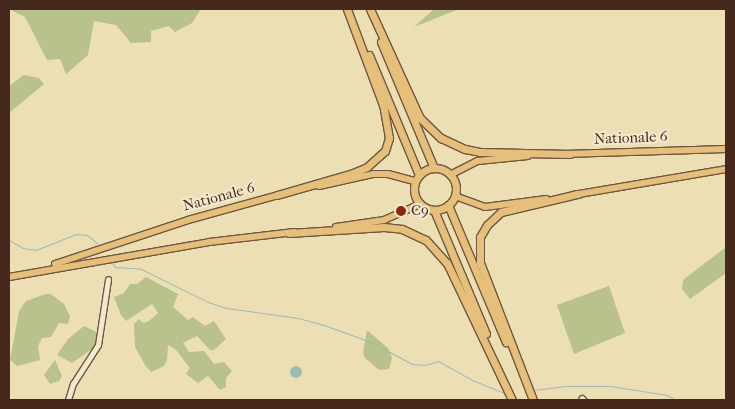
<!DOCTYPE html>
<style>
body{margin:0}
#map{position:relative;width:735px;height:409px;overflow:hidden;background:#eddfb4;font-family:"IM FELL French Canon",serif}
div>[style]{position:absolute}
.green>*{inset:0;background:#b9c18c}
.water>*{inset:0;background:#9dbab7}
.round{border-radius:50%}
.stream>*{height:1px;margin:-0.5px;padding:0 0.5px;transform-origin:0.5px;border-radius:0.5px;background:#9dbab7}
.roads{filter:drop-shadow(1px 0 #705642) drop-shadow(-1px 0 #705642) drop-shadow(0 1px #705642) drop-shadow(0 -1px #705642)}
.minor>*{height:4.5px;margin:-2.25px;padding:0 2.25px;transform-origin:2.25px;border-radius:2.25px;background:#f3eace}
.primary>*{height:6px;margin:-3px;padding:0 3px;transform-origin:3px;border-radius:3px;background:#e6c07a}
.trunk>*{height:7px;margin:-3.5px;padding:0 3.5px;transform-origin:3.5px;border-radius:3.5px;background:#e6c07a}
.trunk>.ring{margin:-3.5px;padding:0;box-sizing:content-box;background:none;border:7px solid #e6c07a;border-radius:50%}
.dots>*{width:14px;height:14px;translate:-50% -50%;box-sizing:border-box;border:2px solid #f3eace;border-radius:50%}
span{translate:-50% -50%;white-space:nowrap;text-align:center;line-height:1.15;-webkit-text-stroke:4px #f3eace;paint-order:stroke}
.street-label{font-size:15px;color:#47281c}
.poi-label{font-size:15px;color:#47281c}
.left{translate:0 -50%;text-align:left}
.frame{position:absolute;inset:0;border:10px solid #47281c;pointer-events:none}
</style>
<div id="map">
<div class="green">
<i style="clip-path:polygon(9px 9px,201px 9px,192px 23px,175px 32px,169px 26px,151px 31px,151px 42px,131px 43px,116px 25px,94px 21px,88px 55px,66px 74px,60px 59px,47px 60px,25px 17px)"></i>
<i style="clip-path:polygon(435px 9px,459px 9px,414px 27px,433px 10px)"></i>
<i style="clip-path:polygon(24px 75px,39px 78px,44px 84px,9px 113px,9px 86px)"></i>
<i style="clip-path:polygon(726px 247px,726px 273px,690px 299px,682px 289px,683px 280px)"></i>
<i style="clip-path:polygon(146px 277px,178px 294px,173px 307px,188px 320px,193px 317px,205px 326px,214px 321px,226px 339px,214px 350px,210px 350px,197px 336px,183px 343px,189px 352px,204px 351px,214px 364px,224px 362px,232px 371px,226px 378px,226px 387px,220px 390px,208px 376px,198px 383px,186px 374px,190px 368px,176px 350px,168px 345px,167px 360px,164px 366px,151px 372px,145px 365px,135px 347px,134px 324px,139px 319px,143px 323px,149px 321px,158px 313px,152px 304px,126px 321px,121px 315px,114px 297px,124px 293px,130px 284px,137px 284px)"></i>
<i style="clip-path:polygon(609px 286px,625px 333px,574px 354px,557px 305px)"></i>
<i style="clip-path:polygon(46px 294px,51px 294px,64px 304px,70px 316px,68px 324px,59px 323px,51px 337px,42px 338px,38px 346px,40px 360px,17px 366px,10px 360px,19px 311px,26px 301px)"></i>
<i style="clip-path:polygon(84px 326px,96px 332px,98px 345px,72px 363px,57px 355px,68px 339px)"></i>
<i style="clip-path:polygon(367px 330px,388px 348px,392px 358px,389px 369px,379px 370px,365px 358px,363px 353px)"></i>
<i style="clip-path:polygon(55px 360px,62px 376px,59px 381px,50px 384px,44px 375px)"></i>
</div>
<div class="water">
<i class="round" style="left:290px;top:366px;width:12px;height:12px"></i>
</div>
<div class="stream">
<i style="left:9px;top:240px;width:16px;rotate:30deg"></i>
<i style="left:23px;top:248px;width:13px;rotate:9deg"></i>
<i style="left:36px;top:250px;width:43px;rotate:-21.8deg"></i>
<i style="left:76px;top:234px;width:11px;rotate:5deg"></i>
<i style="left:87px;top:235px;width:14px;rotate:39deg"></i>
<i style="left:112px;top:263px;width:5px;rotate:53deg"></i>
<i style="left:115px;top:267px;width:26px;rotate:4deg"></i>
<i style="left:141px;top:269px;width:75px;rotate:26.2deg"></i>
<i style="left:208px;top:302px;width:20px;rotate:18deg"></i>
<i style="left:227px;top:308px;width:72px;rotate:8deg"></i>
<i style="left:298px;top:318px;width:24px;rotate:15deg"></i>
<i style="left:321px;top:324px;width:53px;rotate:19.8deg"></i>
<i style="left:371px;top:342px;width:47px;rotate:28.2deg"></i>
<i style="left:412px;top:364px;width:13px;rotate:4deg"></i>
<i style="left:425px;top:365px;width:14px;rotate:-17deg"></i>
<i style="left:438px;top:361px;width:39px;rotate:29deg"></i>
<i style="left:472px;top:380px;width:35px;rotate:22deg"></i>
<i style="left:533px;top:390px;width:33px;rotate:-7deg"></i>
<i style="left:566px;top:386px;width:44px"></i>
<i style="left:610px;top:386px;width:58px;rotate:9deg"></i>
<i style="left:667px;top:395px;width:10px;rotate:29deg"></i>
</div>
<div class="roads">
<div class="minor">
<i style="left:582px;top:398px;width:3px;rotate:45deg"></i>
<i style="left:68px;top:400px;width:17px;rotate:-73deg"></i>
<i style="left:73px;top:384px;width:46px;rotate:-57.3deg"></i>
<i style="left:98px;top:345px;width:66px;rotate:-81.3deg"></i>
</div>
<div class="primary">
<i style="left:565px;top:154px;width:161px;rotate:-1.8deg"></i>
<i style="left:450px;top:175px;width:31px;rotate:-27deg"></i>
<i style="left:478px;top:161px;width:50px;rotate:-5.7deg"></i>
<i style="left:319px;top:186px;width:55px;rotate:-12.5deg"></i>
<i style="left:373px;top:174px;width:15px"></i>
<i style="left:388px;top:174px;width:28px;rotate:15deg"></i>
<i style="left:573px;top:195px;width:155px;rotate:-9.6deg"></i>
<i style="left:455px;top:196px;width:32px;rotate:20deg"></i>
<i style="left:485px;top:207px;width:62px;rotate:-7.5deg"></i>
<i style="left:336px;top:227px;width:49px;rotate:-8.3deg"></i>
<i style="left:384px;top:220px;width:39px;rotate:-24deg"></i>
<i style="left:55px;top:264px;width:140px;rotate:-18.3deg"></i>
<i style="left:188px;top:220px;width:98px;rotate:-15.5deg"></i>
<i style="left:9px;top:277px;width:203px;rotate:-9.9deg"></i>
<i style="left:209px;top:242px;width:86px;rotate:-6.7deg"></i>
</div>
<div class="trunk">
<i style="left:370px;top:9px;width:120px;rotate:65.4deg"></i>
<i style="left:420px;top:118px;width:29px;rotate:44deg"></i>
<i style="left:441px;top:138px;width:26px;rotate:25deg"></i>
<i style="left:465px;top:149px;width:15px;rotate:11deg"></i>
<i style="left:480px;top:152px;width:90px;rotate:1.3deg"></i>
<i style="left:381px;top:42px;width:137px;rotate:67.2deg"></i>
<i style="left:369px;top:55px;width:130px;rotate:67.4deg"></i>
<i class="ring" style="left:414px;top:168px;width:35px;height:35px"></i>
<i style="left:277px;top:195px;width:79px;rotate:-16.1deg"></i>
<i style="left:353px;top:173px;width:15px;rotate:-23deg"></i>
<i style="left:367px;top:167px;width:24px;rotate:-42deg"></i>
<i style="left:385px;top:151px;width:14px;rotate:-73deg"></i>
<i style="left:389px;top:138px;width:34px;rotate:-100deg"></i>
<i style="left:383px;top:105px;width:103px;rotate:-110.6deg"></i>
<i style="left:448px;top:205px;width:149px;rotate:67.1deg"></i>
<i style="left:434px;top:210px;width:134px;rotate:67.2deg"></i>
<i style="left:289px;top:233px;width:95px;rotate:-3.6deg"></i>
<i style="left:384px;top:227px;width:18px;rotate:6deg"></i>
<i style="left:402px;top:229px;width:26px;rotate:25deg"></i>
<i style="left:426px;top:240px;width:31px;rotate:48deg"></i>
<i style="left:447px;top:263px;width:152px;rotate:64.6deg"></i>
<i style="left:533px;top:400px;width:147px;rotate:-111.1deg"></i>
<i style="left:480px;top:263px;width:26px;rotate:-90deg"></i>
<i style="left:480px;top:237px;width:14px;rotate:-60deg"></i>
<i style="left:487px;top:225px;width:19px;rotate:-43deg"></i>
<i style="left:501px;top:212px;width:79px;rotate:-13.2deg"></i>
</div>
</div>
<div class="dots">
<i style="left:401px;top:211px;background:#8f2418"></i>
</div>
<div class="street-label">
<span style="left:631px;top:138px;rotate:-2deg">Nationale 6</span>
<span style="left:219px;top:197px;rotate:-15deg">Nationale 6</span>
</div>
<div class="poi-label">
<span class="left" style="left:411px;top:211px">C9</span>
</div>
<div class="frame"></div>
</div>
